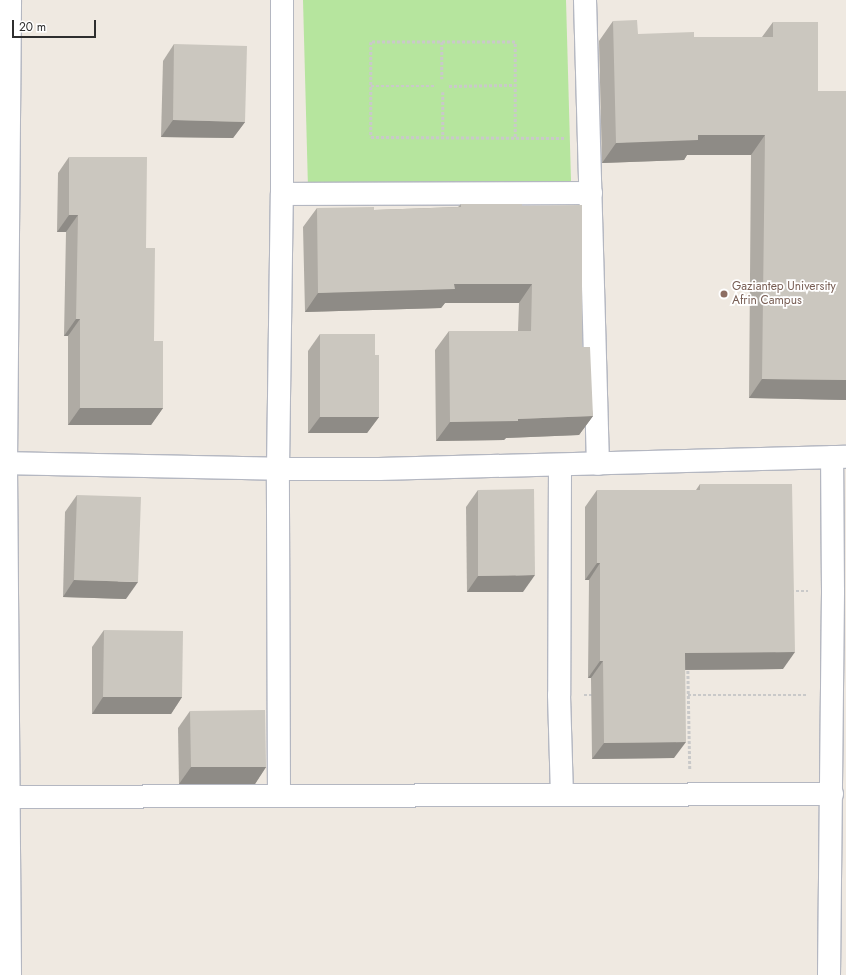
<!DOCTYPE html>
<style>
body{margin:0}
#map{position:relative;width:846px;height:975px;overflow:hidden;background:#efe9e1;font-family:Jost,sans-serif}
div>[style]{position:absolute}
.green>*{inset:0;background:#b6e59e}
.path>*{height:2.5px;margin-top:-1.25px;transform-origin:0;background:repeating-linear-gradient(90deg,#c9c9c9 0 3px,transparent 0 5px)}
.roads{filter:drop-shadow(1px 0 #b4b7c1) drop-shadow(-1px 0 #b4b7c1) drop-shadow(0 1px #b4b7c1) drop-shadow(0 -1px #b4b7c1)}
.street>*{height:22px;margin:-11px;padding:0 11px;transform-origin:11px;border-radius:11px;background:#fff}
.secondary>*{height:22px;margin:-11px;padding:0 11px;transform-origin:11px;border-radius:11px;background:#fff}
.wall>*{inset:0;background:#afaba4}
.shaded-wall>*{inset:0;background:#8e8b86}
.building>*{inset:0;background:#cbc7bf}
.dots>*{width:11px;height:11px;translate:-50% -50%;box-sizing:border-box;border:2px solid #fff;border-radius:50%}
span{translate:-50% -50%;white-space:nowrap;text-align:center;line-height:1.15;-webkit-text-stroke:3.5px #fff;paint-order:stroke}
.education-label{font-size:12px;color:#785e54}
.left{translate:0 -50%;text-align:left}
.scale{position:absolute;left:12px;top:20px;width:84px;height:18px;box-sizing:border-box;border:2px solid #2e2e2e;border-top:0;padding-left:5px;font-size:12px;line-height:14px;white-space:nowrap;color:#2e2e2e;-webkit-text-stroke:3px #fff;paint-order:stroke}
</style>
<div id="map">
<div class="green">
<i style="clip-path:polygon(303px 0,566px 0,571px 181px,308px 188px)"></i>
</div>
<div class="path">
<i style="left:442px;top:42px;width:37px;rotate:90deg"></i>
<i style="left:371px;top:86px;width:65px"></i>
<i style="left:449px;top:86px;width:66px;rotate:-0.9deg"></i>
<i style="left:443px;top:92px;width:45px;rotate:90deg"></i>
<i style="left:515px;top:137px;width:95px;rotate:-90deg"></i>
<i style="left:515px;top:42px;width:144px;rotate:180deg"></i>
<i style="left:371px;top:42px;width:95px;rotate:90deg"></i>
<i style="left:371px;top:137px;width:193px;rotate:0.3deg"></i>
<i style="left:791px;top:591px;width:17px"></i>
<i style="left:688px;top:666px;width:103px;rotate:88.9deg"></i>
<i style="left:584px;top:695px;width:11px"></i>
<i style="left:688px;top:695px;width:119px"></i>
</div>
<div class="roads">
<div class="street">
<i style="left:585px;top:0;width:464px;rotate:88.4deg"></i>
<i style="left:282px;top:194px;width:309px;rotate:-0.2deg"></i>
<i style="left:0;top:463px;width:278px;rotate:1.2deg"></i>
<i style="left:278px;top:469px;width:101px"></i>
<i style="left:379px;top:469px;width:467px;rotate:-1.5deg"></i>
<i style="left:560px;top:465px;width:230px;rotate:90.2deg"></i>
<i style="left:559px;top:695px;width:99px;rotate:88.3deg"></i>
<i style="left:279px;top:796px;width:327px;rotate:-90.2deg"></i>
<i style="left:278px;top:469px;width:275px;rotate:-89.2deg"></i>
<i style="left:282px;top:194px;width:194px;rotate:-90deg"></i>
<i style="left:8px;top:797px;width:824px;rotate:-0.21deg"></i>
<i style="left:829px;top:975px;width:384px;rotate:-89.4deg"></i>
<i style="left:833px;top:591px;width:134px;rotate:-90.4deg"></i>
</div>
<div class="secondary">
<i style="left:10px;top:975px;width:512px;rotate:-90.45deg"></i>
<i style="left:6px;top:463px;width:463px;rotate:-89.5deg"></i>
</div>
</div>
<div class="wall">
<i style="clip-path:polygon(613px 21px,638px 34px,694px 37px,762px 37px,773px 22px,818px 91px,846px 91px,846px 400px,749px 398px,751px 155px,687px 155px,684px 160px,602px 163px,599px 41px)"></i>
<i style="clip-path:polygon(174px 44px,245px 122px,233px 138px,161px 137px,163px 61px)"></i>
<i style="clip-path:polygon(69px 157px,146px 248px,154px 341px,163px 408px,151px 425px,68px 425px,68px 336px,64px 336px,66px 232px,57px 232px,58px 173px)"></i>
<i style="clip-path:polygon(461px 204px,522px 206px,582px 347px,593px 416px,579px 435px,506px 438px,504px 440px,436px 441px,435px 350px,449px 331px,518px 331px,519px 303px,445px 303px,441px 308px,305px 312px,303px 227px,317px 208px,374px 210px,458px 207px)"></i>
<i style="clip-path:polygon(320px 334px,375px 355px,379px 417px,367px 433px,308px 433px,308px 351px)"></i>
<i style="clip-path:polygon(700px 484px,783px 669px,685px 670px,674px 758px,592px 759px,591px 678px,588px 678px,589px 580px,585px 580px,585px 507px,597px 490px,696px 490px)"></i>
<i style="clip-path:polygon(478px 490px,523px 592px,467px 592px,466px 507px)"></i>
<i style="clip-path:polygon(77px 495px,126px 599px,63px 597px,65px 512px)"></i>
<i style="clip-path:polygon(104px 630px,182px 697px,171px 714px,92px 714px,92px 647px)"></i>
<i style="clip-path:polygon(190px 711px,266px 767px,255px 784px,179px 784px,178px 728px)"></i>
</div>
<div class="shaded-wall">
<i style="clip-path:polygon(173px 120px,245px 122px,233px 138px,161px 137px)"></i>
<i style="clip-path:polygon(698px 135px,765px 135px,751px 155px,687px 155px,684px 160px,602px 163px,616px 143px)"></i>
<i style="clip-path:polygon(69px 215px,78px 215px,66px 232px,57px 232px)"></i>
<i style="clip-path:polygon(454px 284px,532px 284px,519px 303px,445px 303px,441px 308px,305px 312px,318px 293px)"></i>
<i style="clip-path:polygon(76px 319px,80px 319px,68px 336px,64px 336px)"></i>
<i style="clip-path:polygon(762px 379px,846px 380px,846px 400px,749px 398px)"></i>
<i style="clip-path:polygon(80px 408px,163px 408px,151px 425px,68px 425px)"></i>
<i style="clip-path:polygon(593px 416px,579px 435px,506px 438px,504px 440px,436px 441px,450px 422px,518px 419px)"></i>
<i style="clip-path:polygon(320px 417px,379px 417px,367px 433px,308px 433px)"></i>
<i style="clip-path:polygon(597px 563px,600px 563px,589px 580px,585px 580px)"></i>
<i style="clip-path:polygon(535px 575px,523px 592px,467px 592px,478px 576px)"></i>
<i style="clip-path:polygon(74px 580px,138px 582px,126px 599px,63px 597px)"></i>
<i style="clip-path:polygon(795px 652px,783px 669px,673px 670px,685px 653px)"></i>
<i style="clip-path:polygon(600px 661px,603px 661px,591px 678px,588px 678px)"></i>
<i style="clip-path:polygon(103px 697px,182px 697px,171px 714px,92px 714px)"></i>
<i style="clip-path:polygon(686px 742px,674px 758px,592px 759px,604px 743px)"></i>
<i style="clip-path:polygon(191px 767px,266px 767px,255px 784px,179px 784px)"></i>
</div>
<div class="building">
<i style="clip-path:polygon(637px 20px,638px 34px,694px 32px,694px 37px,773px 37px,773px 22px,818px 22px,818px 91px,846px 91px,846px 380px,762px 379px,765px 135px,698px 135px,698px 140px,616px 143px,613px 21px)"></i>
<i style="clip-path:polygon(174px 44px,247px 46px,245px 122px,173px 120px)"></i>
<i style="clip-path:polygon(69px 157px,147px 157px,146px 248px,155px 248px,154px 341px,163px 341px,163px 408px,80px 408px,80px 319px,76px 319px,78px 215px,69px 215px)"></i>
<i style="clip-path:polygon(461px 204px,522px 204px,522px 206px,582px 205px,582px 347px,590px 347px,593px 416px,518px 419px,518px 421px,450px 422px,449px 331px,531px 331px,532px 284px,454px 284px,455px 289px,318px 293px,317px 208px,374px 207px,374px 210px,461px 207px)"></i>
<i style="clip-path:polygon(320px 334px,375px 334px,375px 355px,379px 355px,379px 417px,320px 417px)"></i>
<i style="clip-path:polygon(700px 484px,792px 484px,795px 652px,685px 653px,686px 742px,604px 743px,603px 661px,600px 661px,600px 563px,597px 563px,597px 490px,700px 490px)"></i>
<i style="clip-path:polygon(534px 489px,535px 575px,478px 576px,478px 490px)"></i>
<i style="clip-path:polygon(77px 495px,141px 497px,138px 582px,74px 580px)"></i>
<i style="clip-path:polygon(104px 630px,183px 631px,182px 697px,103px 697px)"></i>
<i style="clip-path:polygon(265px 710px,266px 767px,191px 767px,190px 711px)"></i>
</div>
<div class="dots">
<i style="left:724px;top:294px;background:#8d6e63"></i>
</div>
<div class="education-label">
<span class="left" style="left:732px;top:294px">Gaziantep University<br>Afrin Campus</span>
</div>
<div class="scale">20 m</div>
</div>
